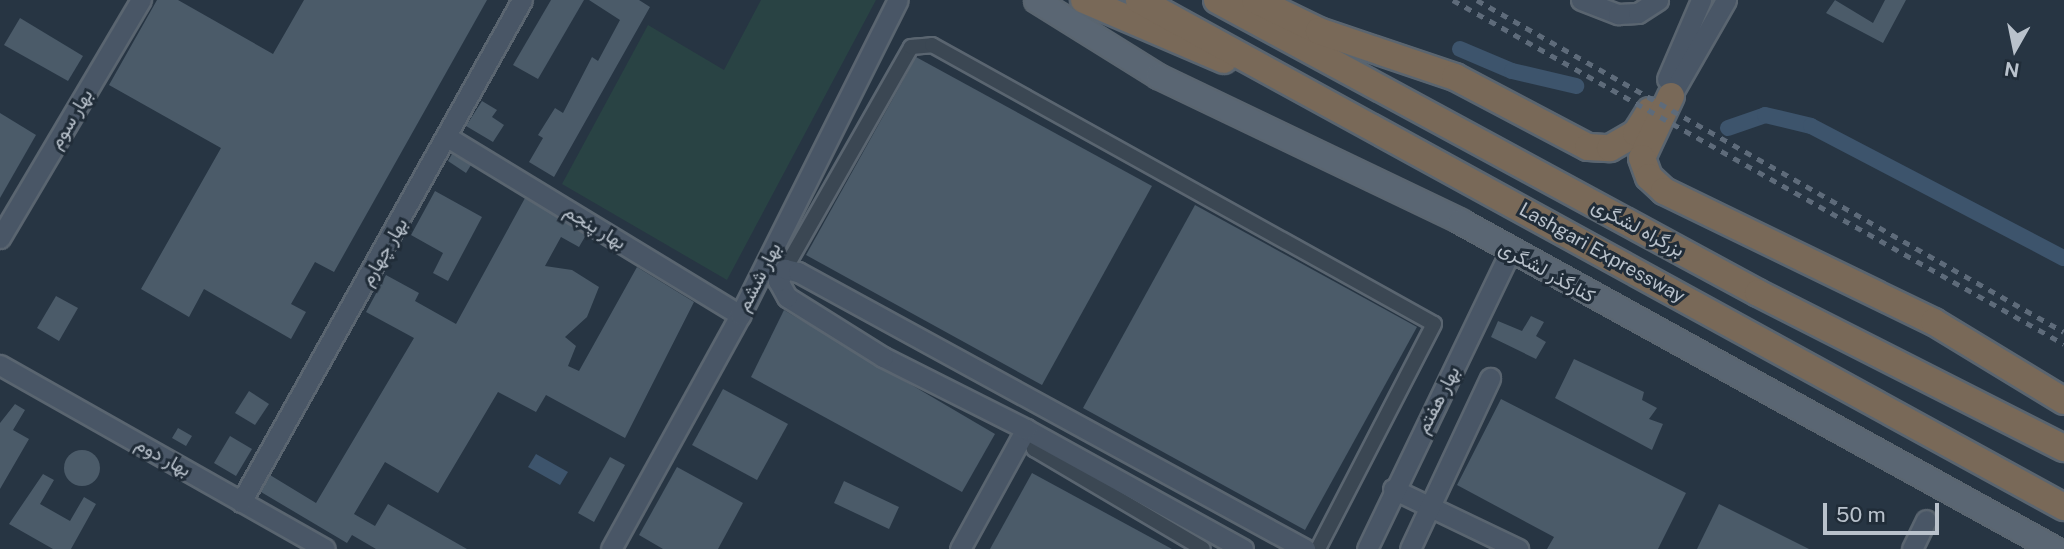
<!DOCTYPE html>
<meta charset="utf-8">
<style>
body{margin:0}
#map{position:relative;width:2064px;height:549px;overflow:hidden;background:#273543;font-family:"Public Sans",Vazirmatn,sans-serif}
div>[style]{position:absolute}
.green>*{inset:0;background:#294344}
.water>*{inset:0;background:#3d546c}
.canal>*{height:16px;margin:-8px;padding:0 8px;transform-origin:8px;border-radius:8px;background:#3d546c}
.building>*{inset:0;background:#4b5b69}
.round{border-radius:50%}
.roads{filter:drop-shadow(2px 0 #5a6570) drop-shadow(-2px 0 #5a6570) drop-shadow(0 2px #5a6570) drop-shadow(0 -2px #5a6570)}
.street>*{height:14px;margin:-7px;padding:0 7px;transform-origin:7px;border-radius:7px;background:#3b4753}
.secondary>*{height:19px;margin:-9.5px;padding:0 9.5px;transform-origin:9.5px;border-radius:9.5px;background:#495666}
.primary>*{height:23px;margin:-11.5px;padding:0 11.5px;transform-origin:11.5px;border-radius:11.5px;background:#5a6673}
.highway>*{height:26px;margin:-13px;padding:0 13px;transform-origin:13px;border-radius:13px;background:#796958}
.rail>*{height:4.5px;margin-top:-2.25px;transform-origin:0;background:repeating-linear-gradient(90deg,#5e6b7a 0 7px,transparent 0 14px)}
span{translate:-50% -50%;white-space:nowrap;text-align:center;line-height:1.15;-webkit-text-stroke:6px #202c38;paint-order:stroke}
.street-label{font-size:19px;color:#b9c2cc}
.north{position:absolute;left:1980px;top:14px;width:70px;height:70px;-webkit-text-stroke:5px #202c38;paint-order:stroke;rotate:189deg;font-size:19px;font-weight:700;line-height:28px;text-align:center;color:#b9c2cc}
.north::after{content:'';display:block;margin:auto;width:24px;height:32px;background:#b9c2cc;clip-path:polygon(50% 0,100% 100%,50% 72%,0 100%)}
.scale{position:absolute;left:1823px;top:503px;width:116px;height:32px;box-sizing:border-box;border:4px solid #b9c2cc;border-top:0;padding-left:9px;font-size:21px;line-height:24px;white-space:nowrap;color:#b9c2cc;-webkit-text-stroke:5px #202c38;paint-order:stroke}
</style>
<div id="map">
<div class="green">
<i style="clip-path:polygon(761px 0,876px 0,727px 280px,562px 184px,648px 25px,724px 70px)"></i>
</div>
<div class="water">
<i style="clip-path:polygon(536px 454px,568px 472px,560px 485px,528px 467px)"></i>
</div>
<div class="canal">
<i style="left:1460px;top:49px;width:56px;rotate:22.9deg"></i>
<i style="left:1512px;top:71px;width:66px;rotate:13.2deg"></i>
<i style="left:1728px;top:128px;width:39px;rotate:-19deg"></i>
<i style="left:1765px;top:115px;width:47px;rotate:13.4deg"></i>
<i style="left:1811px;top:126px;width:285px;rotate:27.6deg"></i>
</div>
<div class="building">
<i style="clip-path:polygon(157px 0,178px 0,273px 54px,304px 0,487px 0,334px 272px,315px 262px,291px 304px,306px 312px,291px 339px,204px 289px,189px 317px,141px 289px,221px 148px,109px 85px)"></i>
<i style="clip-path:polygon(551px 0,584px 0,538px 79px,513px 65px)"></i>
<i style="clip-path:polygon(589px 0,639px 0,650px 7px,554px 177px,529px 162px,543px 138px,538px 135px,555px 108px,563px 113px,592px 57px,598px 61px,620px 20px)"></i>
<i style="clip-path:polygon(1835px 0,1873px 23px,1885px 0,1906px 0,1883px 43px,1826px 13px)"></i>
<i style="clip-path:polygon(20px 18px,83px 56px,68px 81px,4px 45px)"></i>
<i style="clip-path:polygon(916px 57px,1152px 186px,1042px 385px,806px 255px)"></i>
<i style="clip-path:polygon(482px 101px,497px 110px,492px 117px,504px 125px,493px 142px,466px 126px)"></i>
<i style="clip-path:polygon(0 113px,36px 135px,0 198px)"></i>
<i style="clip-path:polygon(452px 154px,471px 165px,466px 173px,448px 161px)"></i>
<i style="clip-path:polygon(435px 191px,482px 217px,448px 281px,433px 273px,443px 253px,411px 235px)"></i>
<i style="clip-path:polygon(525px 198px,586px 235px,579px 247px,561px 237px,545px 266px,572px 270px,599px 287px,587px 317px,565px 337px,576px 346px,568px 366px,579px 371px,637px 267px,694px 302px,625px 438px,546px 395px,536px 412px,498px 392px,438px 493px,385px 462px,354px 514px,375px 526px,388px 504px,467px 549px,376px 549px,352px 535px,347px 543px,261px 492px,270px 475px,316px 503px,414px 338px,366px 312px,386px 275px,419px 293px,415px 301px,456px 324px)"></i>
<i style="clip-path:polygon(1195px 205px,1417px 327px,1305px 530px,1083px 408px)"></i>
<i style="clip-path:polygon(56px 296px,78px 308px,59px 341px,37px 328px)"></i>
<i style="clip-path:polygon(784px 310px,995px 434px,962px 492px,751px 377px)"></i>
<i style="clip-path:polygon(1531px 316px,1544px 322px,1536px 336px,1546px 342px,1536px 359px,1491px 337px,1498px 321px,1522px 331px)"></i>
<i style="clip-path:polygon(1574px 359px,1644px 392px,1642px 400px,1657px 408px,1649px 419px,1663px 424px,1652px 450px,1555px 398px)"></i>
<i style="clip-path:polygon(723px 389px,788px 424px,757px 480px,692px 445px)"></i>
<i style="clip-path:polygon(249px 391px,269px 404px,255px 425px,235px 413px)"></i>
<i style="clip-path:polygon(1501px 399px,1686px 493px,1658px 549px,1547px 549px,1554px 537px,1457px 485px)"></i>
<i style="clip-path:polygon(15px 404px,25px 410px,13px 430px,29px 439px,0 489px,0 423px)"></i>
<i style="clip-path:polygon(178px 428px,192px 436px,186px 446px,172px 438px)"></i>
<i style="clip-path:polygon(230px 436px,252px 449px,236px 476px,214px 463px)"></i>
<i class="round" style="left:64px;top:450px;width:36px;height:36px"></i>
<i style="clip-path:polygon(610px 457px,625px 465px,594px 522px,578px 513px)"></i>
<i style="clip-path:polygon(677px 467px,743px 503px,718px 549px,663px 549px,639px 535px)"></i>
<i style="clip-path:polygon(1032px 473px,1172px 549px,990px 549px)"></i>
<i style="clip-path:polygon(43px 474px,54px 480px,40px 504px,70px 521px,84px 497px,96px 504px,71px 549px,53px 549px,9px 524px)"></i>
<i style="clip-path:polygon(844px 481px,899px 507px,889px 529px,834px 503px)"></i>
<i style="clip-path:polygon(1719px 504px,1809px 549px,1697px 549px)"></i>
</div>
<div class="roads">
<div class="street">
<i style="left:785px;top:269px;width:255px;rotate:-60.4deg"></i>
<i style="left:911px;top:47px;width:21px;rotate:-5deg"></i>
<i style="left:932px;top:45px;width:574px;rotate:29.06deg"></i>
<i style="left:1434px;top:324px;width:253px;rotate:117.3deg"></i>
<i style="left:1026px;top:429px;width:22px;rotate:68deg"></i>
<i style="left:1034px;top:449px;width:196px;rotate:30.6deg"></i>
</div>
<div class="secondary">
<i style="left:1581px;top:0;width:40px;rotate:21deg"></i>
<i style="left:1618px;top:14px;width:20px;rotate:-3deg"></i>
<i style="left:1638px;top:13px;width:24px;rotate:-33deg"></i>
<i style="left:1667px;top:79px;width:86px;rotate:-66.7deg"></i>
<i style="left:1671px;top:96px;width:111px;rotate:-60.2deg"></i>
<i style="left:449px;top:138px;width:341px;rotate:31.3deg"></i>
<i style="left:0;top:238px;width:277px;rotate:-59.4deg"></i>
<i style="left:0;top:365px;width:373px;rotate:29.5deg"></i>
<i style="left:1393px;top:489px;width:139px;rotate:25.6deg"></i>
<i style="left:241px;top:502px;width:575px;rotate:-60.76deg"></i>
<i style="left:611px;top:549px;width:267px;rotate:-61.1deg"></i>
<i style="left:740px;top:315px;width:352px;rotate:-63.4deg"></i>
<i style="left:960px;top:549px;width:137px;rotate:-61.2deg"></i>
<i style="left:1243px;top:549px;width:248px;rotate:-151.1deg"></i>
<i style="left:1026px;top:429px;width:160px;rotate:-153.3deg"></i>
<i style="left:883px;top:357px;width:113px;rotate:-148deg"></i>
<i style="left:787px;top:297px;width:18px;rotate:-119deg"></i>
<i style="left:778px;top:281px;width:14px;rotate:-60deg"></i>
<i style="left:785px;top:269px;width:13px;rotate:13deg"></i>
<i style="left:798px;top:272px;width:578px;rotate:28.65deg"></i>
<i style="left:1367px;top:549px;width:330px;rotate:-64.3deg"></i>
<i style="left:1410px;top:549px;width:189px;rotate:-64.9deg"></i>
<i style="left:1912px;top:549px;width:32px;rotate:-64deg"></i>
</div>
<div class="primary">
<i style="left:1036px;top:0;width:144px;rotate:31.9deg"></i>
<i style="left:1158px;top:76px;width:335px;rotate:25.6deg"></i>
<i style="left:1460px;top:221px;width:679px;rotate:28.87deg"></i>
</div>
<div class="highway">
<i style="left:1084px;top:0;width:152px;rotate:23.2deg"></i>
<i style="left:1139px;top:0;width:1055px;rotate:28.73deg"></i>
<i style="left:1217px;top:0;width:615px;rotate:28.44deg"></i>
<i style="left:1758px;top:293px;width:343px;rotate:26.9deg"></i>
<i style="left:1255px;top:0;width:71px;rotate:25.8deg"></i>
<i style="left:1319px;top:31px;width:144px;rotate:18.7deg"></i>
<i style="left:1455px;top:77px;width:150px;rotate:27.8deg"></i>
<i style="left:1588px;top:147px;width:22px;rotate:3deg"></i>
<i style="left:1610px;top:148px;width:30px;rotate:-30deg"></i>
<i style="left:1636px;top:133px;width:26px;rotate:-58deg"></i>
<i style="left:1671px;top:96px;width:68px;rotate:115.1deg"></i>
<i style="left:1642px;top:158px;width:20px;rotate:70deg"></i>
<i style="left:1649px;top:177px;width:21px;rotate:43deg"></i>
<i style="left:1664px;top:191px;width:300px;rotate:25.9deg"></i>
<i style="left:1934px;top:322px;width:152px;rotate:31.3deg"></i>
</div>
</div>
<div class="rail">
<i style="left:1453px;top:0;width:701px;rotate:29.38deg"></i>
<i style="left:1477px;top:0;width:674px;rotate:29.49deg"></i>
</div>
<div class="street-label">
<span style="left:71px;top:119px;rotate:-59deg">بهار سوم</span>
<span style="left:595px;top:227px;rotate:31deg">بهار پنجم</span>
<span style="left:1638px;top:228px;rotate:28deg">بزرگراه لشگری</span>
<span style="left:384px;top:252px;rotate:-60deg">بهار چهارم</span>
<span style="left:1602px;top:253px;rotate:29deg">Lashgari Expressway</span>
<span style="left:1547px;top:272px;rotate:29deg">کنارگذر لشگری</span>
<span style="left:759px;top:277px;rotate:-63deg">بهار ششم</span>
<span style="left:1438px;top:400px;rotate:-63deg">بهار هفتم</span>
<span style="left:163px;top:457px;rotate:29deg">بهار دوم</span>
</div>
<div class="north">N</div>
<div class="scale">50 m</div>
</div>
